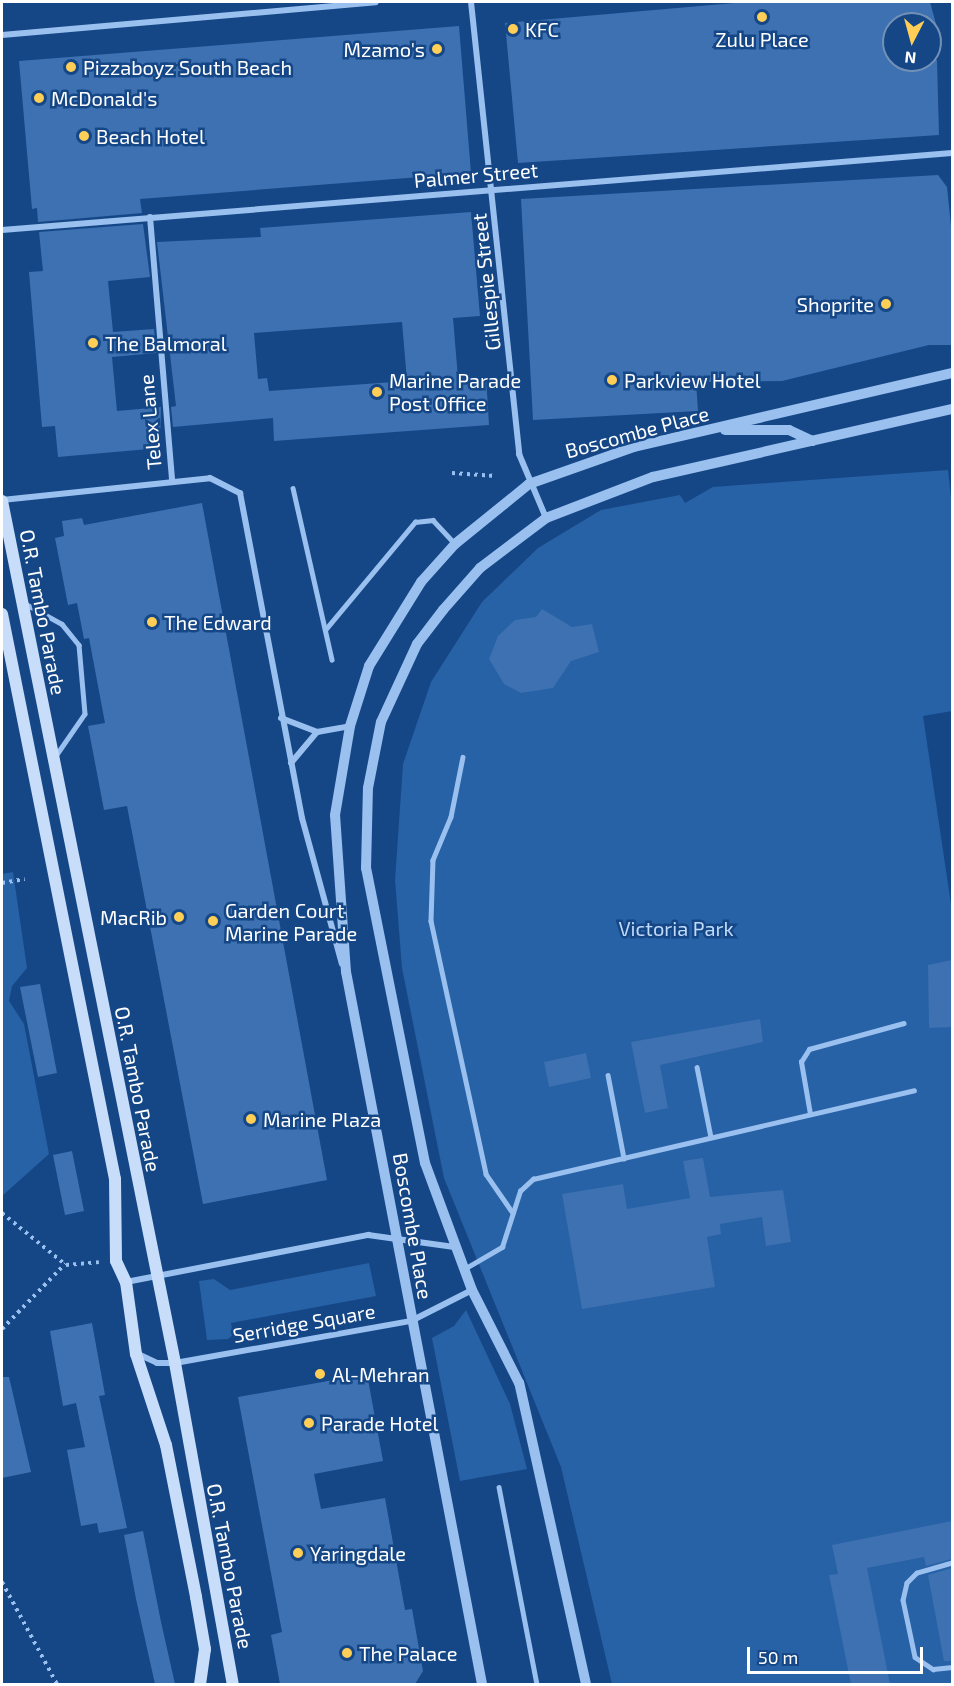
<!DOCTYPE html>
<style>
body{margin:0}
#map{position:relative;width:954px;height:1686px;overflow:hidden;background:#154787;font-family:"Exo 2",sans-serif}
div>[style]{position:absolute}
.green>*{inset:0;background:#2761a6}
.building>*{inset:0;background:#3d71b1}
.path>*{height:4px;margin-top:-2px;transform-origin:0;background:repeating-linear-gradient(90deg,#9ac0ef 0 3px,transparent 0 7.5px)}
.service>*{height:4.5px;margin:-2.25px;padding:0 2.25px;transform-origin:2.25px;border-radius:2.25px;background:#9ac0ef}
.minor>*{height:6px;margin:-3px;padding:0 3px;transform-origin:3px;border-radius:3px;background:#9ac0ef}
.tertiary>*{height:10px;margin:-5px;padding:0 5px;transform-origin:5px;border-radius:5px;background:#9ac0ef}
.secondary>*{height:12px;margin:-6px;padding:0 6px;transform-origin:6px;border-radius:6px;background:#c7ddfa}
.dots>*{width:16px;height:16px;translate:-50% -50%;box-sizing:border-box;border:3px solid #154787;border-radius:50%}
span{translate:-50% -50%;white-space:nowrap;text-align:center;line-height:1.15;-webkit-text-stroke:5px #154787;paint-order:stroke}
.poi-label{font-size:20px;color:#fff}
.left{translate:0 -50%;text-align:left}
.right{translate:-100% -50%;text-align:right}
.street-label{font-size:20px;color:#fff}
.park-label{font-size:20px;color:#c0dbfb}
.frame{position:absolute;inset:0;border:3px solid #fff;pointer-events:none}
.north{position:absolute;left:882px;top:12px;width:60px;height:60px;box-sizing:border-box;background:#154787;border:2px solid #7391b7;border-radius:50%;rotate:186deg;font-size:16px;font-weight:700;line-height:24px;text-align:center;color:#fff}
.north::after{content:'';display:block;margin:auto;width:21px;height:27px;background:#ffce57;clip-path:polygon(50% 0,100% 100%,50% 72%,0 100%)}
.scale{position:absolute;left:747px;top:1647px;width:176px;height:27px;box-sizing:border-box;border:3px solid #fff;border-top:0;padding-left:8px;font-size:18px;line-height:21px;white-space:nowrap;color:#fff;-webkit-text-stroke:4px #154787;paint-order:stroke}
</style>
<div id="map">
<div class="green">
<i style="clip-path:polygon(948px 470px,952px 507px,952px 711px,923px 716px,952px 911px,952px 1684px,612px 1684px,561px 1467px,444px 1178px,402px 968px,395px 880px,403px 764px,431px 682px,482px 602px,538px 548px,601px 510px,680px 495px,685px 503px,713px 487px)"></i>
<i style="clip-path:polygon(13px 872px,27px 968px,12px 986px,9px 1001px,24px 1024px,49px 1154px,2px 1196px,2px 874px)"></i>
<i style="clip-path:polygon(369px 1263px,376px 1296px,231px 1323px,233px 1335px,228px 1339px,207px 1340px,199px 1281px,214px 1279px,230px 1290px)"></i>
<i style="clip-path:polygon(466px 1310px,510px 1404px,527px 1469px,460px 1481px,432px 1338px,454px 1326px)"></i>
</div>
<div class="building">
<i style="clip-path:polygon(746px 2px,930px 2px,936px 24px,894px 24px,894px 60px,937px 60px,939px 135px,518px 163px,505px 23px)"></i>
<i style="clip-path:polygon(459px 26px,471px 173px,140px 199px,142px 213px,38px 222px,37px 208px,32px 209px,19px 61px)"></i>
<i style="clip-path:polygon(938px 175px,947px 187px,952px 236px,952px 345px,929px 345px,782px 381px,696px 382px,698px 411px,533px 420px,521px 199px)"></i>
<i style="clip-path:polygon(evenodd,471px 212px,480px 316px,453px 318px,458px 378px,486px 376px,489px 425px,274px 441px,273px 418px,173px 427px,171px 407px,176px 406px,157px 242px,261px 237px,260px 228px,471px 212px,402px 322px,407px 381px,269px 391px,267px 378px,258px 379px,254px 333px,402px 322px)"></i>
<i style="clip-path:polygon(143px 224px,150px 277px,108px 281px,113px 332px,154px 329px,156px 353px,112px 357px,117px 411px,161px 407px,160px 448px,58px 457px,55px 426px,42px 427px,29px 272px,43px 271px,39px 232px)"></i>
<i style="clip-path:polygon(202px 503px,327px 1180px,203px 1204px,127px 806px,104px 810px,88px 726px,105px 723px,89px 638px,84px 639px,77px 603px,68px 605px,55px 538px,64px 536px,62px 521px,82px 518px,84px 525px)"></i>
<i style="clip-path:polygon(542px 609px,572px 627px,592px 624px,599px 652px,571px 661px,553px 688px,521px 693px,504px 684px,489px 659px,498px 636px,515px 620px,536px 617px)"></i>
<i style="clip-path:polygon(952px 960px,952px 1027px,929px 1028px,928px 965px)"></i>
<i style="clip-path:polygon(40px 984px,57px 1073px,38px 1077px,20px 987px)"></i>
<i style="clip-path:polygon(760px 1019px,763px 1042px,660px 1065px,668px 1108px,645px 1113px,631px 1042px)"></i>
<i style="clip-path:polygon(586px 1053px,591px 1078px,549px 1087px,544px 1062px)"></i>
<i style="clip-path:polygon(72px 1151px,84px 1211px,65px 1215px,53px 1155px)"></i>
<i style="clip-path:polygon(703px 1158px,710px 1197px,783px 1190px,791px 1242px,766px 1246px,762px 1217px,720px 1224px,721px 1234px,707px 1237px,715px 1287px,582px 1309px,562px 1194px,623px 1184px,627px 1209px,690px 1198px,683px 1161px)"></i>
<i style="clip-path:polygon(92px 1323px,105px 1395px,99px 1396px,127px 1528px,99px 1533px,97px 1523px,81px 1526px,67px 1450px,85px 1447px,76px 1403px,63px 1406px,50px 1331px)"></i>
<i style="clip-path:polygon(367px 1374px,383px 1461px,314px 1474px,321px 1509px,385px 1498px,405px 1610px,412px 1609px,423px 1671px,415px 1684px,280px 1684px,271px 1635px,282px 1632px,238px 1397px)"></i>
<i style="clip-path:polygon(2px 1377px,9px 1377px,31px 1472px,2px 1478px)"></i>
<i style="clip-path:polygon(952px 1521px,952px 1559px,926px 1566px,924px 1557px,867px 1568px,890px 1684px,851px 1684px,829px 1575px,838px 1574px,832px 1545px)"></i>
<i style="clip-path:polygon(143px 1531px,161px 1622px,175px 1684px,155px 1684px,136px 1599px,124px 1535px)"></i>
<i style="clip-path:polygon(952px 1568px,952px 1661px,944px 1661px,928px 1575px)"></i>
</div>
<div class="path">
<i style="left:452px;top:473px;width:44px;rotate:3.9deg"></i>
<i style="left:2px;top:883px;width:23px;rotate:-10deg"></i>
<i style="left:2px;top:1213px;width:82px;rotate:39.1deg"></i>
<i style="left:66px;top:1265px;width:33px;rotate:-5deg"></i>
<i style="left:2px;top:1329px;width:91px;rotate:-45.9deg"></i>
<i style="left:2px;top:1582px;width:116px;rotate:61.7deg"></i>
</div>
<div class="service">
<i style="left:293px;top:488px;width:176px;rotate:77.2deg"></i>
<i style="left:24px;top:603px;width:43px;rotate:28.9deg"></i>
<i style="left:62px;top:624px;width:27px;rotate:51deg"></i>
<i style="left:79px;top:645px;width:69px;rotate:85deg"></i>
<i style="left:85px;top:714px;width:51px;rotate:124.6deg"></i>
<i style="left:325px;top:630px;width:141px;rotate:-50.2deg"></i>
<i style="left:415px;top:522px;width:18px;rotate:-6deg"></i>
<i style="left:433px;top:520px;width:33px;rotate:47deg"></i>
<i style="left:463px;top:757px;width:61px;rotate:101.3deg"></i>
<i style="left:451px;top:817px;width:47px;rotate:112.7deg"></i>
<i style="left:433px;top:860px;width:61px;rotate:91.9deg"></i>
<i style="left:431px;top:921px;width:259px;rotate:77.7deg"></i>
<i style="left:486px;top:1174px;width:47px;rotate:55.3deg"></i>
<i style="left:697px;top:1067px;width:71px;rotate:78.7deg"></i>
<i style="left:608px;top:1075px;width:85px;rotate:79.1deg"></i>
<i style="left:810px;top:1114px;width:53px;rotate:-99.8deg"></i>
<i style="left:801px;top:1062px;width:15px;rotate:-58deg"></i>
<i style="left:809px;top:1049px;width:98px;rotate:-15.3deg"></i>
<i style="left:466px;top:1268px;width:42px;rotate:-30.3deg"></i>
<i style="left:502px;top:1247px;width:59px;rotate:-72.2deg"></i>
<i style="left:520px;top:1191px;width:18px;rotate:-43deg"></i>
<i style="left:533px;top:1179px;width:391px;rotate:-13.1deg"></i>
<i style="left:499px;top:1487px;width:201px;rotate:79.1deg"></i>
<i style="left:952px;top:1563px;width:36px;rotate:164deg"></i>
<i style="left:917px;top:1573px;width:14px;rotate:135deg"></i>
<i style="left:907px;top:1583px;width:17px;rotate:103deg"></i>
<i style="left:903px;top:1600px;width:58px;rotate:78.1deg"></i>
<i style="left:915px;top:1657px;width:22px;rotate:34deg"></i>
<i style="left:933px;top:1669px;width:19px;rotate:-6deg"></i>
</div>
<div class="minor">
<i style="left:471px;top:2px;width:455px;rotate:83.9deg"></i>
<i style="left:519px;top:454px;width:69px;rotate:67.1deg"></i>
<i style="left:2px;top:35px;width:375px;rotate:-5deg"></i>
<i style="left:150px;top:217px;width:265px;rotate:85.2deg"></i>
<i style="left:2px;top:230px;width:953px;rotate:-4.63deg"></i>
<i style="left:2px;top:500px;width:209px;rotate:-6deg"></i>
<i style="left:210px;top:478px;width:34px;rotate:27deg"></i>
<i style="left:240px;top:493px;width:331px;rotate:79.2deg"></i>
<i style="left:302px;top:818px;width:151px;rotate:74.7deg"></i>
<i style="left:281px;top:718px;width:39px;rotate:21deg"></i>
<i style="left:317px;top:732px;width:34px;rotate:-10deg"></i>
<i style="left:291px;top:763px;width:40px;rotate:-50deg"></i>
<i style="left:126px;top:1282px;width:247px;rotate:-11deg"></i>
<i style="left:368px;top:1235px;width:87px;rotate:7.9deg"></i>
<i style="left:138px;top:1354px;width:21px;rotate:25deg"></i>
<i style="left:157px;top:1363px;width:18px"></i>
<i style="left:175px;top:1363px;width:240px;rotate:-10.1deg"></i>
<i style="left:411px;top:1321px;width:68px;rotate:-26.9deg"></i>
</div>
<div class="tertiary">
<i style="left:725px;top:430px;width:64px"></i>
<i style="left:789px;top:430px;width:26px;rotate:25deg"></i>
<i style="left:482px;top:1684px;width:725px;rotate:-100.81deg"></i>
<i style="left:346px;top:972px;width:157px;rotate:-94deg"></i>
<i style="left:335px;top:815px;width:90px;rotate:-80.4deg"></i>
<i style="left:350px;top:726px;width:63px;rotate:-72.4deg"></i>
<i style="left:369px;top:666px;width:99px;rotate:-58.2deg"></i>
<i style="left:421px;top:582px;width:51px;rotate:-48.2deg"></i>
<i style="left:455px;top:544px;width:95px;rotate:-39deg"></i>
<i style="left:529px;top:484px;width:111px;rotate:-19.4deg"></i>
<i style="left:634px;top:447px;width:326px;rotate:-13.1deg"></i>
<i style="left:586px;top:1684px;width:308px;rotate:-102.5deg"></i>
<i style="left:519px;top:1383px;width:104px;rotate:-116.8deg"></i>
<i style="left:472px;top:1290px;width:135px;rotate:-110.3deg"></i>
<i style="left:425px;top:1163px;width:301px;rotate:-101.3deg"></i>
<i style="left:366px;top:868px;width:80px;rotate:-88.6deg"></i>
<i style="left:368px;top:788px;width:67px;rotate:-78.9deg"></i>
<i style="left:381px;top:722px;width:86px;rotate:-65.2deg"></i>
<i style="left:417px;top:644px;width:43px;rotate:-52.6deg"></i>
<i style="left:443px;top:610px;width:56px;rotate:-48.6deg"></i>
<i style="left:480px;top:568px;width:83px;rotate:-37.1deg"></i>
<i style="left:546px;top:518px;width:115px;rotate:-21deg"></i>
<i style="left:653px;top:477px;width:307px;rotate:-12.8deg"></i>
</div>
<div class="secondary">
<i style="left:2px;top:501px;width:879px;rotate:78.65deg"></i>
<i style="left:175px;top:1363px;width:326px;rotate:79.8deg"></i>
<i style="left:2px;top:614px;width:576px;rotate:78.69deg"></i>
<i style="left:115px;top:1179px;width:82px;rotate:89.3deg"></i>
<i style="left:116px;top:1261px;width:23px;rotate:65deg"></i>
<i style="left:126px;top:1282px;width:73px;rotate:82.1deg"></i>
<i style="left:136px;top:1354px;width:96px;rotate:71.8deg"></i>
<i style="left:166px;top:1445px;width:155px;rotate:78.8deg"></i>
<i style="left:196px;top:1597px;width:53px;rotate:80.2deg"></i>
<i style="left:205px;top:1649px;width:35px;rotate:98deg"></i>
</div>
<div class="dots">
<i style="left:762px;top:17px;background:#ffce57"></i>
<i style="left:513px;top:29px;background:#ffce57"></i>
<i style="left:437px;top:49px;background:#ffce57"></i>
<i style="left:71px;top:67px;background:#ffce57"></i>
<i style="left:39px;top:98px;background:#ffce57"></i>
<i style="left:84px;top:136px;background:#ffce57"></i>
<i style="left:886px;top:304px;background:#ffce57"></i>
<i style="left:93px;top:343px;background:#ffce57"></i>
<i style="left:612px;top:380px;background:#ffce57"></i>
<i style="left:377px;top:392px;background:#ffce57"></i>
<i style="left:152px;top:622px;background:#ffce57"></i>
<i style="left:179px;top:917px;background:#ffce57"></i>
<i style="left:213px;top:921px;background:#ffce57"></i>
<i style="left:251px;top:1119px;background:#ffce57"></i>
<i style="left:320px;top:1374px;background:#ffce57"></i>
<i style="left:309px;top:1423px;background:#ffce57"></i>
<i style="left:298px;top:1553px;background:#ffce57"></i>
<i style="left:347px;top:1653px;background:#ffce57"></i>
</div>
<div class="poi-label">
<span class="left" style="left:525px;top:29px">KFC</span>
<span style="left:762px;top:39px">Zulu Place</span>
<span class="right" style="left:425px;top:49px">Mzamo's</span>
<span class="left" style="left:83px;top:67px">Pizzaboyz South Beach</span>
<span class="left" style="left:51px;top:98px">McDonald's</span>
<span class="left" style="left:96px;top:136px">Beach Hotel</span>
<span class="right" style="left:874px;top:304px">Shoprite</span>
<span class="left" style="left:105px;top:343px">The Balmoral</span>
<span class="left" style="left:389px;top:392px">Marine Parade<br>Post Office</span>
<span class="left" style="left:624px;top:380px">Parkview Hotel</span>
<span class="left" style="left:164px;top:622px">The Edward</span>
<span class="left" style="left:225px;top:922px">Garden Court<br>Marine Parade</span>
<span class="right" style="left:167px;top:917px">MacRib</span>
<span class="left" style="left:263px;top:1119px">Marine Plaza</span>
<span class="left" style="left:332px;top:1374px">Al-Mehran</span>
<span class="left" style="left:321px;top:1423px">Parade Hotel</span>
<span class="left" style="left:310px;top:1553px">Yaringdale</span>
<span class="left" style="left:359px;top:1653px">The Palace</span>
</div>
<div class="street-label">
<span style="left:476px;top:175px;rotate:-5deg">Palmer Street</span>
<span style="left:486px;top:282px;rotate:-96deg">Gillespie Street</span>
<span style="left:150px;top:422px;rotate:-95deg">Telex Lane</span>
<span style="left:637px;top:432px;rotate:-15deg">Boscombe Place</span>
<span style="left:43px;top:612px;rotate:79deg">O.R. Tambo Parade</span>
<span style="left:138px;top:1089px;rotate:79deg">O.R. Tambo Parade</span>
<span style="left:413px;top:1226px;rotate:80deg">Boscombe Place</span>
<span style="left:304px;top:1323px;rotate:-10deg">Serridge Square</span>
<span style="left:230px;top:1566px;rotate:79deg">O.R. Tambo Parade</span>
</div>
<div class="park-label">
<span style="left:676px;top:928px">Victoria Park</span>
</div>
<div class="frame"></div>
<div class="north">N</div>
<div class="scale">50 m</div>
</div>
